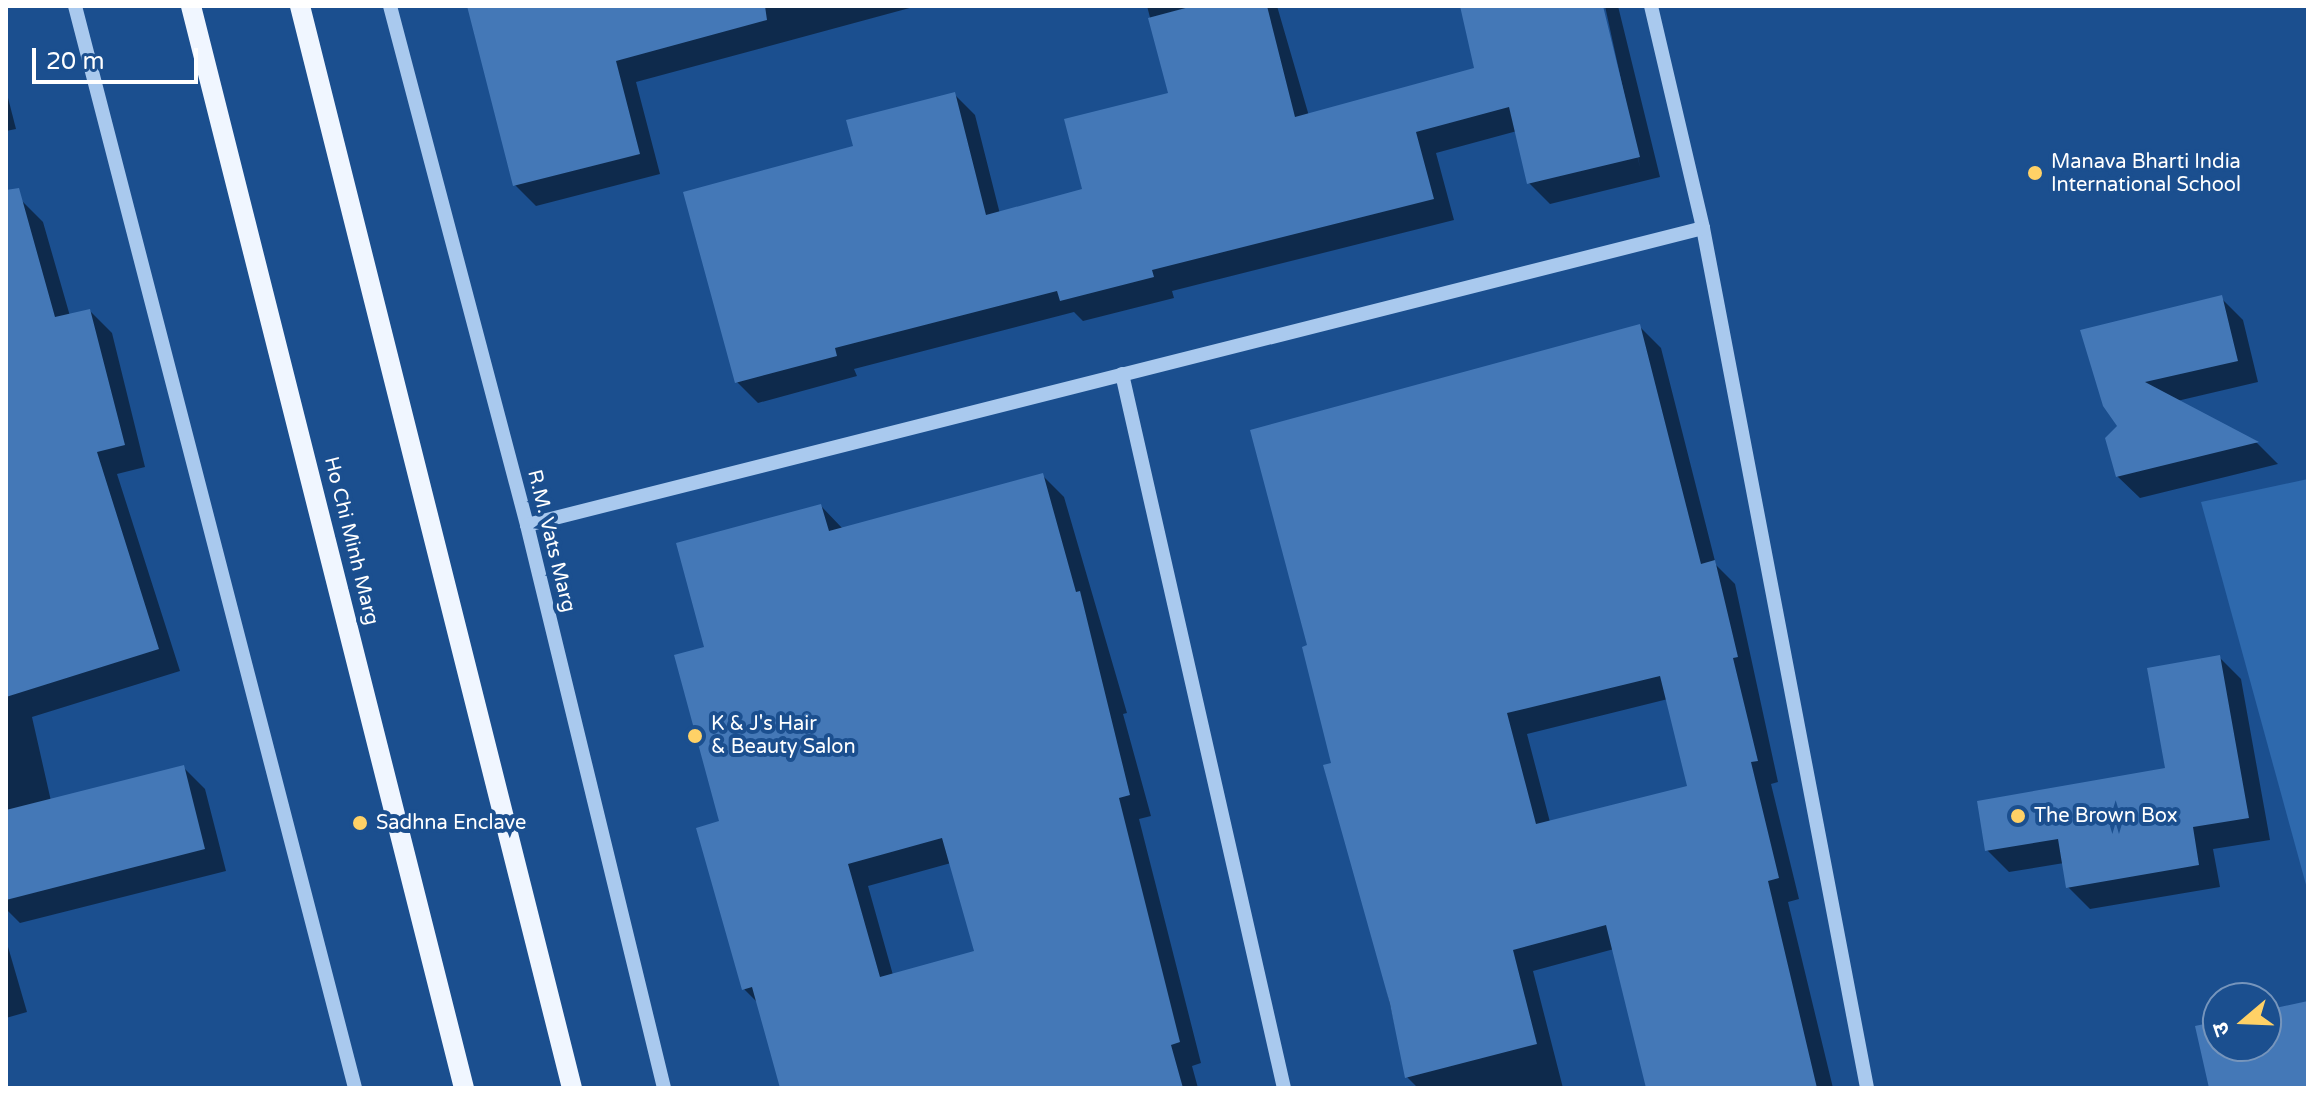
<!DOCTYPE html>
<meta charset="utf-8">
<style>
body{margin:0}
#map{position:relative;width:2314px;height:1094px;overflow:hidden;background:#1b4f8f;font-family:"Varela Round","Noto Sans Devanagari",sans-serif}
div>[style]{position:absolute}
.green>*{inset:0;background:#2e69ad}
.shadow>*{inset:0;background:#0007}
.building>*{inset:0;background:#4478b7}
.minor>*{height:14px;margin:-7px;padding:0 7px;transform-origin:7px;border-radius:7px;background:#a9c9ee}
.major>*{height:20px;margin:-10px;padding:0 10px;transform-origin:10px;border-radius:10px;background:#f0f6ff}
.dots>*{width:22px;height:22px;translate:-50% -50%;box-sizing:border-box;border:4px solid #1b4f8f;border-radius:50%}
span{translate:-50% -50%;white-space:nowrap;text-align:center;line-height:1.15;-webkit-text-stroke:8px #1b4f8f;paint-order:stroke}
.poi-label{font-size:20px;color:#fff}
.left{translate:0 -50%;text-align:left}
.street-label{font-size:20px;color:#fff}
.frame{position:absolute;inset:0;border:8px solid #fff;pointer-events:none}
.north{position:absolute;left:2202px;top:982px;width:80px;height:80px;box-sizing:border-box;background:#1b4f8f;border:2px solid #7695bc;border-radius:50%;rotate:251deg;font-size:22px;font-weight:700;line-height:32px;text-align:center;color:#fff}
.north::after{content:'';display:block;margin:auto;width:28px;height:36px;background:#ffd166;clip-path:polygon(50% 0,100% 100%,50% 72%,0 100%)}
.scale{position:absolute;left:32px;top:48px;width:166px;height:36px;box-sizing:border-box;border:4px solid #fff;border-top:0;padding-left:10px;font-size:24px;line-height:28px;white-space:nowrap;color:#fff;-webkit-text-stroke:6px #1b4f8f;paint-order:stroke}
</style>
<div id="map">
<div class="green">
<i style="clip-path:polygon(2308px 479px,2308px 892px,2201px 502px)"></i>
</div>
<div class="shadow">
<i style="clip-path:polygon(469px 6px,917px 6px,636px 82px,660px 174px,536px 206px,515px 185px)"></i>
<i style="clip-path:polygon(1147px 6px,1277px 6px,1309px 116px,1477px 69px,1480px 6px,1601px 6px,1640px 167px,1605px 6px,1618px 6px,1660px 177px,1550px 204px,1529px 183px,1517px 131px,1436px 153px,1454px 220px,1172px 291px,1174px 298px,1083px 321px,1074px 312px,854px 369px,857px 376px,758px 403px,737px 382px,855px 147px,954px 94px,975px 115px,1000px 214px,1084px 191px,1170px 94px)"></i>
<i style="clip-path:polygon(6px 90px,16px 129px,6px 131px)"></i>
<i style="clip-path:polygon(21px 200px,43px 222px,70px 316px,90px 311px,112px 333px,145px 467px,117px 474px,180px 671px,32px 717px,51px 801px,183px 767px,205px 789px,226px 871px,20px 923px,6px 909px,6px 204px)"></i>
<i style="clip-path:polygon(2221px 298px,2243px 320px,2258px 382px,2177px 401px,2257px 443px,2278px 464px,2140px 498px,2117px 476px,2119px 426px,2105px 405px)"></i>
<i style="clip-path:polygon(evenodd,1640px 327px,1661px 348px,1716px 565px,1735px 584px,1778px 782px,1771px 784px,1799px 899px,1788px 902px,1833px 1088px,1643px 1088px,1648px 1087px,1614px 949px,1533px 971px,1563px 1088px,1418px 1088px,1407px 1077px,1334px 764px,1640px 327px,1668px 699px,1690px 788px,1550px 822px,1527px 734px,1668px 699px)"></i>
<i style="clip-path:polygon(evenodd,1042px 475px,1064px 497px,1127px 713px,1123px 714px,1151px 816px,1139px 819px,1201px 1063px,1192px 1066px,1198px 1088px,782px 1088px,758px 1003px,744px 989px,706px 648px,821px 506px,843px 529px,1042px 475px,951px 863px,976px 952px,893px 975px,868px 886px,951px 863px)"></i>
<i style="clip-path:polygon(2219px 657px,2241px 679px,2270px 840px,2213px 849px,2220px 887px,2090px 909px,2068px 887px,2064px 863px,2009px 872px,1987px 850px,2168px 769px)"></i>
<i style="clip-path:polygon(6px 940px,27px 1012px,6px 1018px)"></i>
</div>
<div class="building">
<i style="clip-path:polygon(467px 6px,765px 6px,767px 20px,616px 61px,640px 154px,513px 186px)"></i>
<i style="clip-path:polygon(1193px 6px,1267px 6px,1295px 117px,1474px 68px,1460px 6px,1603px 6px,1640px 157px,1527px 184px,1509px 107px,1416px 132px,1434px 199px,1152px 270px,1154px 277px,1060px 301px,1057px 291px,835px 348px,837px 356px,735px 383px,683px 192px,853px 146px,846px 120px,955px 92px,986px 215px,1082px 189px,1064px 119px,1168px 93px,1148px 18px)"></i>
<i style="clip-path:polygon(19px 188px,55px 317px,90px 309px,125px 445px,97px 452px,159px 649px,6px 697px,6px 190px)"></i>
<i style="clip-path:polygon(2222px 295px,2238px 361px,2145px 382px,2259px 442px,2116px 477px,2105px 438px,2117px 426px,2103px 406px,2080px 330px)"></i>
<i style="clip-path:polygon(evenodd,1640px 324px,1701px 564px,1715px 560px,1738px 657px,1733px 658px,1758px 761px,1751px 762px,1779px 878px,1768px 881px,1817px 1088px,1646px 1088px,1606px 925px,1513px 950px,1537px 1044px,1405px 1078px,1390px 1004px,1323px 765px,1331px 763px,1302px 647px,1307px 645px,1250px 430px,1640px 324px,1660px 676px,1687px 786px,1536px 824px,1507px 713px,1660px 676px)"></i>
<i style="clip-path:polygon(evenodd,1043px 473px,1076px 592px,1080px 591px,1130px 795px,1119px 798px,1180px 1042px,1171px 1045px,1183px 1088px,780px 1088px,752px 987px,742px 990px,696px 828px,719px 821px,674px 655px,704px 647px,676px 543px,821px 504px,829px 531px,1043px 473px,942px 838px,974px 951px,880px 977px,848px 864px,942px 838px)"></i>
<i style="clip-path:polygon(2220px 655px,2249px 818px,2193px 827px,2199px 865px,2066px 888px,2058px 839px,1985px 851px,1977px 801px,2165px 768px,2147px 668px)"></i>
<i style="clip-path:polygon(184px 765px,205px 849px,6px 900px,6px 810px)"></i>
<i style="clip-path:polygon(2308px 1001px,2308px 1088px,2209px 1088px,2195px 1026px,2218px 1021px,2218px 1046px,2266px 1046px,2266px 1010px)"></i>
</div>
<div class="minor">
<i style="left:75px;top:6px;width:1118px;rotate:75.49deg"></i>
<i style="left:390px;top:6px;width:537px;rotate:75.21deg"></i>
<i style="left:527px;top:525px;width:579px;rotate:76.32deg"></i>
<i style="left:1651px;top:6px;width:228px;rotate:76.8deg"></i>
<i style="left:1703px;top:228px;width:875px;rotate:79.2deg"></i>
<i style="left:1122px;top:374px;width:732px;rotate:77.22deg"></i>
<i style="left:527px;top:525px;width:1213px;rotate:-14.17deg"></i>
</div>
<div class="major">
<i style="left:191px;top:6px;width:1116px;rotate:75.84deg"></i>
<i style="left:300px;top:6px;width:1116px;rotate:75.89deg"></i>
</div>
<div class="dots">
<i style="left:2035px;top:173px;background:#ffd166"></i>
<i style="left:695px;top:736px;background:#ffd166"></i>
<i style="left:2018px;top:816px;background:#ffd166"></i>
<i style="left:360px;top:823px;background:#ffd166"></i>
</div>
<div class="poi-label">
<span class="left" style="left:2051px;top:174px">Manava Bharti India<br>International School</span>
<span class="left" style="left:711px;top:736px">K &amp; J's Hair<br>&amp; Beauty Salon</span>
<span class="left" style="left:2034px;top:816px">The Brown Box</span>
<span class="left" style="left:376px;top:823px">Sadhna Enclave</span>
</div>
<div class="street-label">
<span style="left:351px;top:541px;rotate:76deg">Ho Chi Minh Marg</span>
<span style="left:551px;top:541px;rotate:76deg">R.M. Vats Marg</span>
</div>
<div class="frame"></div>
<div class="north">उ</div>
<div class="scale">20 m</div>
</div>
